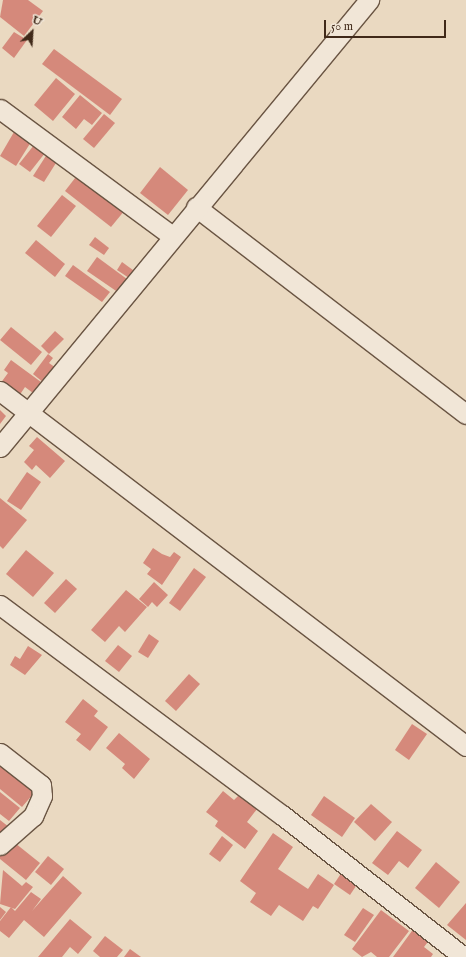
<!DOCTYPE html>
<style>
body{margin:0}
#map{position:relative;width:466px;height:957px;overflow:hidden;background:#ead9c1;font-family:"IM FELL English",serif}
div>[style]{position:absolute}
.building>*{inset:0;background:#d5897b}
.roads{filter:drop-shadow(1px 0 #6a5543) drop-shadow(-1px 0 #6a5543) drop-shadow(0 1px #6a5543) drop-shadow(0 -1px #6a5543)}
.minor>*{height:19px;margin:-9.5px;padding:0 9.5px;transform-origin:9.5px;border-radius:9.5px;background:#f1e6d7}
span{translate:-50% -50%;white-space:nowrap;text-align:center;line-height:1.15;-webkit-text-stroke:3.5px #f1e6d7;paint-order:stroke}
.north{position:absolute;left:12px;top:12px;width:40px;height:40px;-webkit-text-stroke:3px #f1e6d7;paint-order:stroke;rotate:25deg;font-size:11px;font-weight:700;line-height:16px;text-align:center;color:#402919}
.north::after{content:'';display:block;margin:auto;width:14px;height:18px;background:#402919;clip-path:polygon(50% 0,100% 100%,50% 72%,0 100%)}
.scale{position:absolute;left:324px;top:20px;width:122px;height:18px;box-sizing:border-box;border:2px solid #402919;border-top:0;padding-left:5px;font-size:12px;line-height:14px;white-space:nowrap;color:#402919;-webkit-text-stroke:3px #f1e6d7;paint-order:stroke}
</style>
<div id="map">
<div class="building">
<i style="clip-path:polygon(3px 0,28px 0,43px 11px,24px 36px,0 17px)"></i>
<i style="clip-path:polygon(14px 32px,27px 40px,14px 58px,2px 48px)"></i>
<i style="clip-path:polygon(54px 49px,122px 99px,110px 115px,42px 64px)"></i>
<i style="clip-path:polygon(56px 78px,75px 94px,53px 121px,34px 105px)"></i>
<i style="clip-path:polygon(80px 95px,102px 113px,92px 125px,84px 119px,76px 129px,62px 117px)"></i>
<i style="clip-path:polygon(104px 114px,115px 123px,94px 148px,83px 139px)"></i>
<i style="clip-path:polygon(14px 132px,31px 142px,16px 166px,0 156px)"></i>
<i style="clip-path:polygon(38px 140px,49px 148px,30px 172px,19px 164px)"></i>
<i style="clip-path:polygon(51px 148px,61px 155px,44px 182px,33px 176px)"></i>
<i style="clip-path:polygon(160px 167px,188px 190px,168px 215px,140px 193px)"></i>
<i style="clip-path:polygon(79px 173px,125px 210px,111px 227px,65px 191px)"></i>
<i style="clip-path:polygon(62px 195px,76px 206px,51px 237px,37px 226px)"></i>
<i style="clip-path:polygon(95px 237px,109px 248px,104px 255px,89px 245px)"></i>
<i style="clip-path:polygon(36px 240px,65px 264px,55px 277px,25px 253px)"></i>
<i style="clip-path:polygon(97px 257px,131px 282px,122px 295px,87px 271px)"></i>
<i style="clip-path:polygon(122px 262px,137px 273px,132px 280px,117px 270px)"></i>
<i style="clip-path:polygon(73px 265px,110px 292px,102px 302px,65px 276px)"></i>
<i style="clip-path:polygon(11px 327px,42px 352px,31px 365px,0 340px)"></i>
<i style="clip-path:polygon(55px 331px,64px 339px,49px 354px,41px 346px)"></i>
<i style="clip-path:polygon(48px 354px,53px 358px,49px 363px,56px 368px,44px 383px,33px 374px)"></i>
<i style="clip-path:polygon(11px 360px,41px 382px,33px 393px,25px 387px,17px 399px,0 384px,8px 373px,4px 370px)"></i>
<i style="clip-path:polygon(0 410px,6px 416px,0 424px)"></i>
<i style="clip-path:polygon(37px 437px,65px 461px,50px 478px,36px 465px,32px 470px,24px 462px,34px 450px,29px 446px)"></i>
<i style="clip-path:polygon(27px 472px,41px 482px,21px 510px,7px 501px)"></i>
<i style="clip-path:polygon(0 498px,27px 520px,3px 549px,0 546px)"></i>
<i style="clip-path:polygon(153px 548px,162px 554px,170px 557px,174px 552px,181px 557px,162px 585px,147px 574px,151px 569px,143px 563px)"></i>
<i style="clip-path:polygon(26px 550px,54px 573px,33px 597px,6px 574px)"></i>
<i style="clip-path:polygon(194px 568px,206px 577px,180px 611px,169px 603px)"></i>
<i style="clip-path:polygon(66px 579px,77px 589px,55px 613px,44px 603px)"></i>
<i style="clip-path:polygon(154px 582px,168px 595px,157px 607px,152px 602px,148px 607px,139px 599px)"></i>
<i style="clip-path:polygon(126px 590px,147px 607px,125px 632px,119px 626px,105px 642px,91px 630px)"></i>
<i style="clip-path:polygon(149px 634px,159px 641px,148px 658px,138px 652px)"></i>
<i style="clip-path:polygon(118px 645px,132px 656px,119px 672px,105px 661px)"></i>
<i style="clip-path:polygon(28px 646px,42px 655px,25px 675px,10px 665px,15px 656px,20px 659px)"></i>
<i style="clip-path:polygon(189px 674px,200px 684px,176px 711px,165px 701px)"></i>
<i style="clip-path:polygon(83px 699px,98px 711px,94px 716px,108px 727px,90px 751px,76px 740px,81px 734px,65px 722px)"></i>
<i style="clip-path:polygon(412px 724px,427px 734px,409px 760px,395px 750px)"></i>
<i style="clip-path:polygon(119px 733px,150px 759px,134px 779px,122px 768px,125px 764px,106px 748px)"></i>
<i style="clip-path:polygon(0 766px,34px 793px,22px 807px,0 789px)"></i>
<i style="clip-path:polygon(223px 791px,234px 800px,239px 795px,257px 809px,247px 822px,258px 831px,245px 849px,215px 826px,218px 821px,206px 812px)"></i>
<i style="clip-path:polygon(0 792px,20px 808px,9px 821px,0 814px)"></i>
<i style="clip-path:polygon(324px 796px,355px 818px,342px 837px,311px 815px)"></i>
<i style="clip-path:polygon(371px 804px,392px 822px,375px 841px,354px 822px)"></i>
<i style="clip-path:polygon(0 820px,9px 827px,0 838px)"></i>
<i style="clip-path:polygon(397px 831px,422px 850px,408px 868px,399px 861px,388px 875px,372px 863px)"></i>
<i style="clip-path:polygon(273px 833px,293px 847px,278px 869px,308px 889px,318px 874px,334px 885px,318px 909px,313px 906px,303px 921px,279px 905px,271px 916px,250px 902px,256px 893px,240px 881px)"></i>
<i style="clip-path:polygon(222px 836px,233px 845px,220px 862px,209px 854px)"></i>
<i style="clip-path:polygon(10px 839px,40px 863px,26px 880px,0 859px,0 851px)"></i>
<i style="clip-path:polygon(48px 856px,64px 869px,51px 885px,35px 872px)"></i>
<i style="clip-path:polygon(436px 862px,460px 882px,439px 908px,415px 888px)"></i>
<i style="clip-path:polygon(344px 869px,360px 880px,350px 895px,334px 884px)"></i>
<i style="clip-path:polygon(3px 870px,22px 886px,26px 882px,33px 887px,15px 909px,0 904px)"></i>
<i style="clip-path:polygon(63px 876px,82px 893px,44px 937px,24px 920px,9px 938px,0 931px,0 921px,11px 907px,15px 911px,31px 892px,41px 899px,32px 911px)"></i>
<i style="clip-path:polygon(466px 903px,466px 940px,447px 925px)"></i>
<i style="clip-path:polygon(0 907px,6px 912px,0 920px)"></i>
<i style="clip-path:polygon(363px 908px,374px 915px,355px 942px,344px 935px)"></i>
<i style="clip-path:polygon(381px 910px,409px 931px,389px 957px,377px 957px,371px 952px,362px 957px,352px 949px)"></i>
<i style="clip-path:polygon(70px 919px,92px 937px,78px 954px,70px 947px,62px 957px,38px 957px)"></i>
<i style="clip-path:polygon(417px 924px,433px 935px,424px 947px,433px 954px,431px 957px,393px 957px)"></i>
<i style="clip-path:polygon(105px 936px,123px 950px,117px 957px,100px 957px,93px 951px)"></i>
<i style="clip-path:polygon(130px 949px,141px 957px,124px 957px)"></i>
</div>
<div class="roads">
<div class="minor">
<i style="left:0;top:109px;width:214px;rotate:36.4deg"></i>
<i style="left:196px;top:207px;width:340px;rotate:37.5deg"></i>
<i style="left:0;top:391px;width:586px;rotate:37.3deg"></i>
<i style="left:0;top:447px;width:580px;rotate:-50.46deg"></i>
<i style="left:0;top:605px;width:352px;rotate:36.7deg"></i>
<i style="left:282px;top:815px;width:231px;rotate:38deg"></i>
<i style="left:0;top:753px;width:52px;rotate:38deg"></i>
<i style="left:41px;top:785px;width:11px;rotate:85deg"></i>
<i style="left:42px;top:796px;width:22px;rotate:114deg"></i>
<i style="left:33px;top:816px;width:44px;rotate:138.7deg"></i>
</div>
</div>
<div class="north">U</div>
<div class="scale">50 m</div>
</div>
